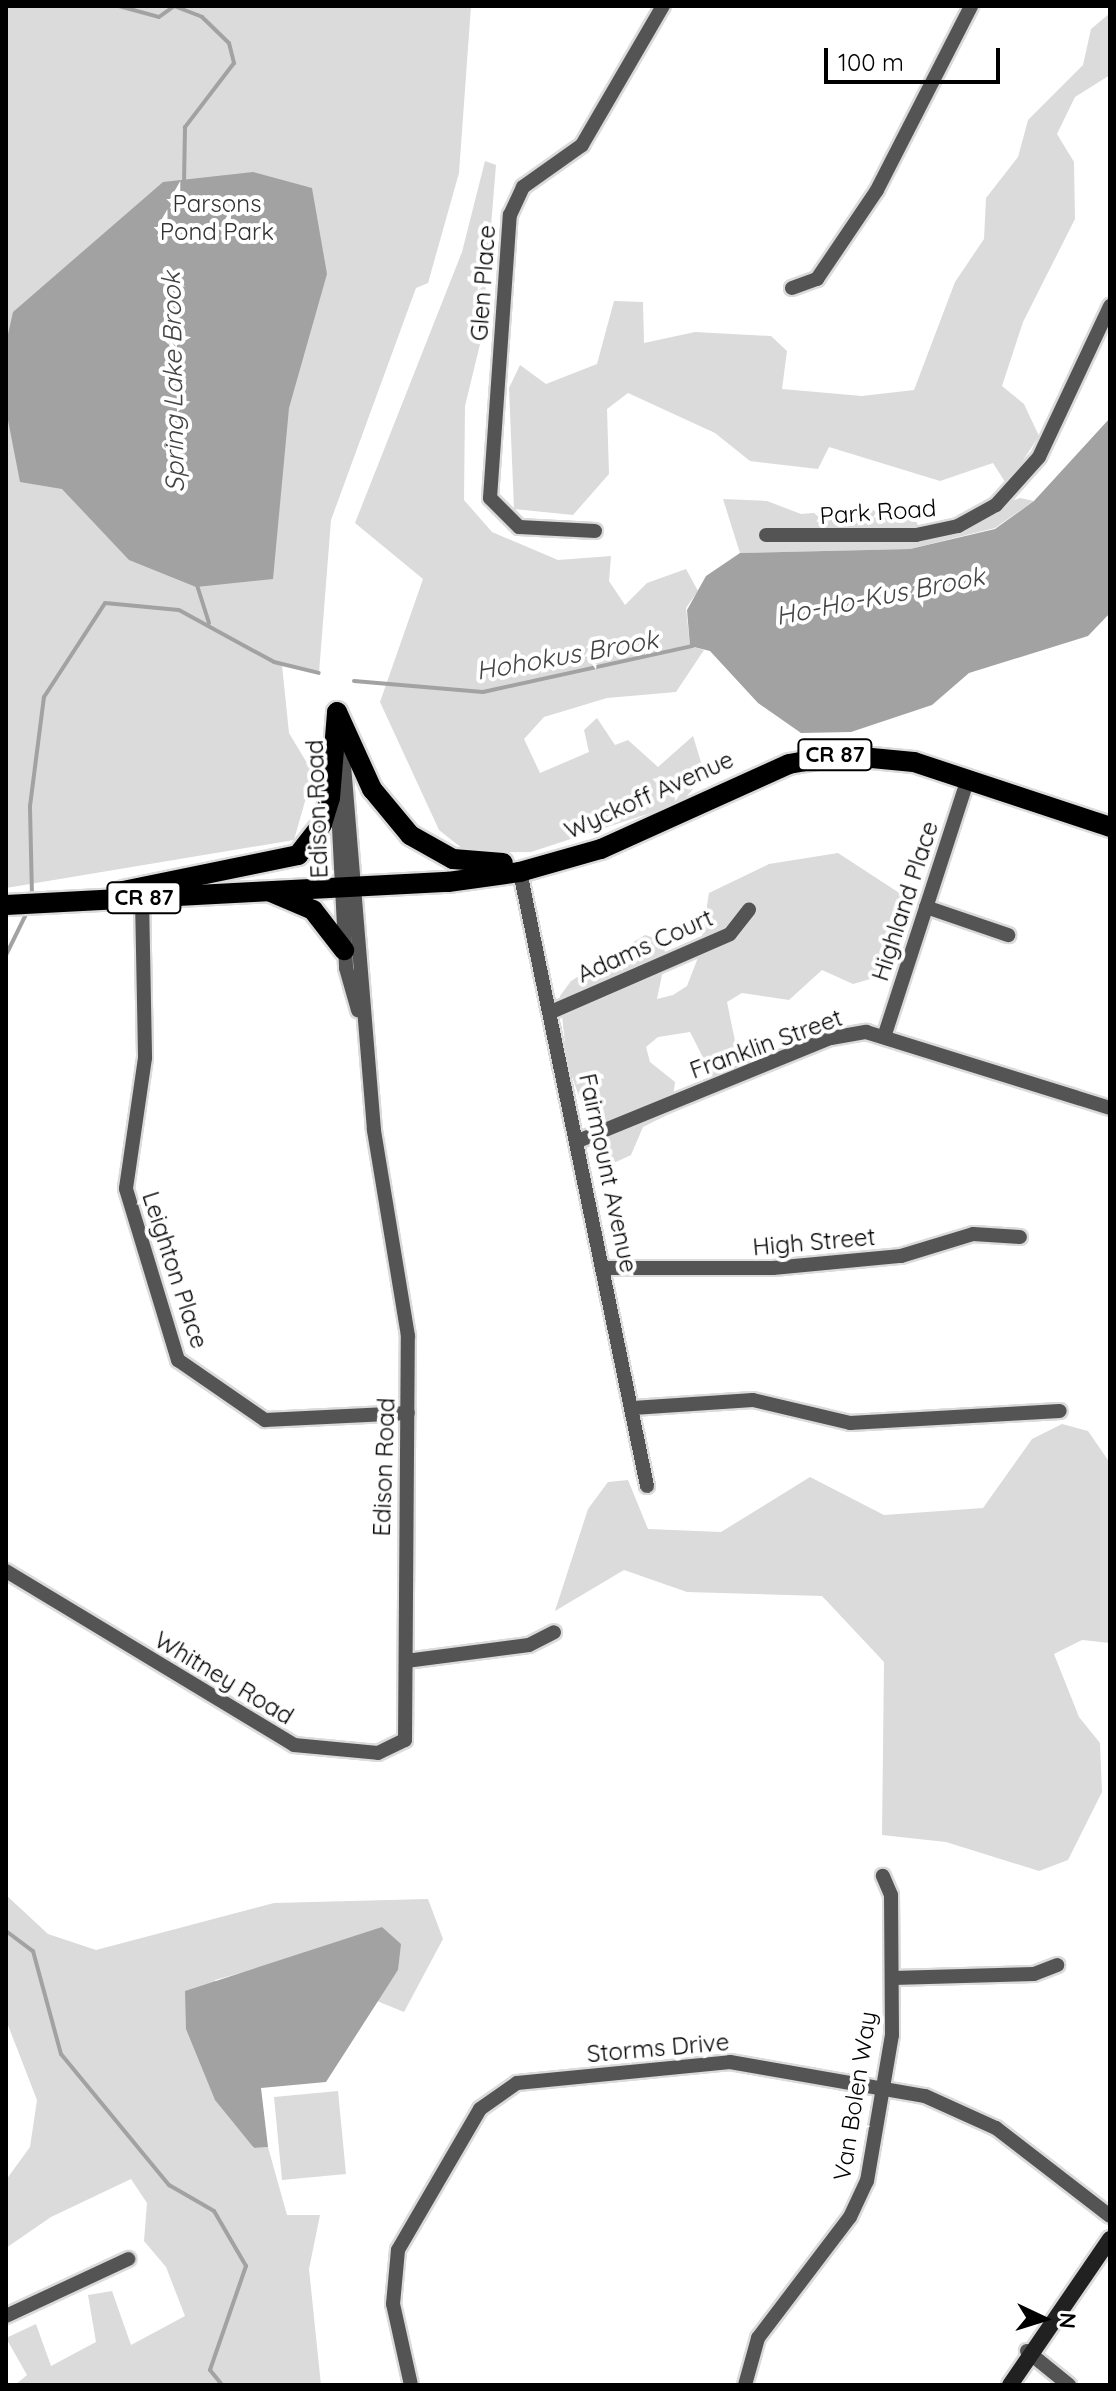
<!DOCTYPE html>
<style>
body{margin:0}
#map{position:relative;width:1116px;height:2391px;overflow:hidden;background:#fff;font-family:Quicksand,sans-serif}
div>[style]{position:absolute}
.green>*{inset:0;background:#dbdbdb}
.water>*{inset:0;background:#a2a2a2}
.stream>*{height:4px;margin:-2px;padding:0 2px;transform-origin:2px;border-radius:2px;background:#a2a2a2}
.roads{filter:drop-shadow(2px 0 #dbdbdb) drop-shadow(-2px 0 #dbdbdb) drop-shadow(0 2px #dbdbdb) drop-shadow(0 -2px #dbdbdb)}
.minor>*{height:14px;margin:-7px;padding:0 7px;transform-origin:7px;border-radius:7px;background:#545454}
.secondary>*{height:16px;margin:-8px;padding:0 8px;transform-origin:8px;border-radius:8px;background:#212121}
.primary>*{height:20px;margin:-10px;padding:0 10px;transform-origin:10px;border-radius:10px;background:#000}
span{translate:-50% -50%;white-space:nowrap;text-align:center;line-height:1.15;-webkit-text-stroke:8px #fff;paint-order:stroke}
.shield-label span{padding:2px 6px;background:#fff;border:2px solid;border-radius:6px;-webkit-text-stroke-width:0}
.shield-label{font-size:22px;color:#000;font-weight:700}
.park-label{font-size:24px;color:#323232}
.street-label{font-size:24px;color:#000}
.water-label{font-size:26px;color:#434343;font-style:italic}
.frame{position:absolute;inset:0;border:8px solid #000;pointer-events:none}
.north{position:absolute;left:1004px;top:2279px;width:80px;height:80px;-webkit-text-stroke:6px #fff;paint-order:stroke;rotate:94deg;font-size:22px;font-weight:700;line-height:32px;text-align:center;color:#000}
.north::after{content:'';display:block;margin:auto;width:28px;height:36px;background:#000;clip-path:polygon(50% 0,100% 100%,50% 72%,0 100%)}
.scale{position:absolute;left:824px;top:48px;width:176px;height:36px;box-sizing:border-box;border:4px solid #000;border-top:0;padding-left:10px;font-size:24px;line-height:28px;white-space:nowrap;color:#000;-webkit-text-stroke:6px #fff;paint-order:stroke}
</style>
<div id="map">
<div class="green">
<i style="clip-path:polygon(6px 6px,471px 6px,459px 173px,428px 283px,416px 288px,331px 520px,319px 673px,282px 665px,289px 733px,313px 773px,294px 840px,6px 888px)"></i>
<i style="clip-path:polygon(1110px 13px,1110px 75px,1075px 97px,1057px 134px,1074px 162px,1075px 219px,1023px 322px,1002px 386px,1024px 404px,1039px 436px,1007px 485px,993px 463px,940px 481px,829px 447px,818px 469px,750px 461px,715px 433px,628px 393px,607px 409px,609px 474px,573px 515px,514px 509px,509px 388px,520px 365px,546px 384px,597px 364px,614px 301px,643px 302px,644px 343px,695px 332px,771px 336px,787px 351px,782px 389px,862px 396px,914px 390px,955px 282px,984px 239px,986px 198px,1018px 157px,1028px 120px,1083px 65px,1091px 29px)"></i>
<i style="clip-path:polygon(485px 161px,496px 165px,482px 336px,465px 406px,464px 500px,492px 532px,558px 560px,611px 556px,609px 581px,625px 605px,647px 583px,686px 569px,698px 591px,686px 608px,690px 646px,704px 650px,676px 692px,607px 698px,544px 717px,524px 739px,540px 773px,589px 752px,584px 730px,597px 718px,615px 745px,628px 740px,658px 767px,693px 736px,705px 775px,681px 803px,531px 852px,468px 853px,439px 830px,380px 702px,423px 579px,355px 523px,462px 252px)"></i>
<i style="clip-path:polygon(1020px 498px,1034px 501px,995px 528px,910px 549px,740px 553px,723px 499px,767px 501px,801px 514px,909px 505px,920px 530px)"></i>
<i style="clip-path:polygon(838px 853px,907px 898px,894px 963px,884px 975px,853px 984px,822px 970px,789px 1000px,742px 993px,727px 1002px,742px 1075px,728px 1085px,713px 1077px,690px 1032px,658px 1037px,646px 1047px,650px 1062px,675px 1082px,671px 1113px,643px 1127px,631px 1155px,616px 1162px,601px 1157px,567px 1063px,560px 996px,571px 981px,645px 935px,661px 940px,666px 955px,657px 999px,673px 995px,687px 986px,699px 955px,709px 893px,769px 864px)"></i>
<i style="clip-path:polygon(1062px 1424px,1088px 1431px,1110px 1463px,1110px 1643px,1082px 1640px,1054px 1654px,1079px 1717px,1100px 1743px,1102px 1792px,1068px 1860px,1039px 1871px,946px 1842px,882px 1835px,884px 1662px,822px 1596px,687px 1592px,624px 1570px,555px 1611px,588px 1509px,608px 1482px,628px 1480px,648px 1529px,721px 1532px,810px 1477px,884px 1515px,983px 1508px,1032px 1439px)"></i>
<i style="clip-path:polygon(6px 1895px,48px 1934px,96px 1950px,274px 1903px,428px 1899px,443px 1939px,404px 2012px,377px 2001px,398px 1970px,382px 1927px,340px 1946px,215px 1980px,253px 2148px,268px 2147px,287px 2215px,320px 2215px,309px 2269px,321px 2385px,15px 2385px,27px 2375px,6px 2338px,36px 2324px,51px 2366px,96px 2342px,88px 2295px,112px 2291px,131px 2345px,185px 2316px,166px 2267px,144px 2241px,147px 2203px,131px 2179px,51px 2217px,6px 2248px,6px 2180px,30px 2147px,37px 2100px,6px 2020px)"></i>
<i style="clip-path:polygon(338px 2091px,346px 2174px,282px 2180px,274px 2097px)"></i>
</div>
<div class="water">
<i style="clip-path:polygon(253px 172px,312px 188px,327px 274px,289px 408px,273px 579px,196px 587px,129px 560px,62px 489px,20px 482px,6px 410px,6px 343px,13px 312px,163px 182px)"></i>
<i style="clip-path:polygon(1110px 418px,1110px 613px,1088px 636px,969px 673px,932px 705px,851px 732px,801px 733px,758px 703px,710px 651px,690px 646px,687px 610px,706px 576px,740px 553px,910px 549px,995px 529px,1034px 501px)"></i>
<i style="clip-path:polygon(382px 1927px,401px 1944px,398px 1970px,326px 2082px,261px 2088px,268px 2147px,254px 2148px,215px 2100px,186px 2029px,185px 1991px)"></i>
</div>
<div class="stream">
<i style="left:119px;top:6px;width:41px;rotate:15.4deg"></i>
<i style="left:159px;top:17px;width:19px;rotate:-36deg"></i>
<i style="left:174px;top:6px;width:30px;rotate:21deg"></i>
<i style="left:202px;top:17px;width:37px;rotate:44deg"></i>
<i style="left:229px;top:43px;width:21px;rotate:76deg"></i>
<i style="left:234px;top:63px;width:81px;rotate:127.4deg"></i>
<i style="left:185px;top:127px;width:55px;rotate:91deg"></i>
<i style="left:196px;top:582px;width:43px;rotate:72.4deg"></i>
<i style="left:354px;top:681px;width:129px;rotate:4.9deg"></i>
<i style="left:483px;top:692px;width:215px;rotate:-12.4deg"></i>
<i style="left:32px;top:896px;width:90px;rotate:-91.3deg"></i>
<i style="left:30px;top:806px;width:110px;rotate:-82.7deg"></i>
<i style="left:44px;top:697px;width:112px;rotate:-57deg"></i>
<i style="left:105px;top:603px;width:74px;rotate:5.4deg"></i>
<i style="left:179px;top:610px;width:108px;rotate:28.7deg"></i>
<i style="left:274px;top:662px;width:46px;rotate:13.7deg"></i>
<i style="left:6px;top:955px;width:52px;rotate:-63.9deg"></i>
<i style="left:6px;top:1931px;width:34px;rotate:37deg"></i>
<i style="left:33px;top:1951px;width:107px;rotate:74.8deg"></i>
<i style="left:61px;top:2054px;width:170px;rotate:50.5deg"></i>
<i style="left:169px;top:2185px;width:52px;rotate:30deg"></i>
<i style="left:214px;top:2211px;width:64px;rotate:59.8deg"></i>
<i style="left:246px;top:2266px;width:110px;rotate:109.1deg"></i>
<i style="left:210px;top:2370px;width:19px;rotate:51deg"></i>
</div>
<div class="roads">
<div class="minor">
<i style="left:792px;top:288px;width:27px;rotate:-20deg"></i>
<i style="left:817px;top:279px;width:107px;rotate:-56deg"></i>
<i style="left:877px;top:190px;width:207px;rotate:-62.9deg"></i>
<i style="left:595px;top:531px;width:76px;rotate:-177deg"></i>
<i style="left:519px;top:527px;width:41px;rotate:-135deg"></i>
<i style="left:490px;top:498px;width:284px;rotate:-86deg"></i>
<i style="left:510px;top:215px;width:31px;rotate:-65deg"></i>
<i style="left:523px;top:187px;width:72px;rotate:-35.4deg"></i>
<i style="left:582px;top:145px;width:161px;rotate:-59.8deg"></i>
<i style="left:766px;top:535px;width:150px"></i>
<i style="left:916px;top:535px;width:43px;rotate:-12.1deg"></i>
<i style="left:958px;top:526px;width:43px;rotate:-28.9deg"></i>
<i style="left:996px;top:505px;width:64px;rotate:-48.1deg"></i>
<i style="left:1039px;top:457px;width:167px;rotate:-64.8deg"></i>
<i style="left:337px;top:788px;width:180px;rotate:87.1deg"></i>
<i style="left:346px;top:968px;width:44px;rotate:74.1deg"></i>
<i style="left:520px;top:872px;width:627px;rotate:78.31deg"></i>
<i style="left:142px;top:898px;width:160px;rotate:88.9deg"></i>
<i style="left:145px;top:1058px;width:132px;rotate:98.3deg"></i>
<i style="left:126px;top:1189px;width:179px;rotate:73.1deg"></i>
<i style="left:178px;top:1360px;width:106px;rotate:34.6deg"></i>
<i style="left:265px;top:1420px;width:143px;rotate:-2.8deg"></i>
<i style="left:926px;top:907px;width:87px;rotate:18.9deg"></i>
<i style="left:551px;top:1012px;width:195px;rotate:-23.5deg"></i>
<i style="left:730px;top:934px;width:31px;rotate:-52deg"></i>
<i style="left:885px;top:1034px;width:266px;rotate:-72deg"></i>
<i style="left:578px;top:1141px;width:273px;rotate:-22.2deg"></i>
<i style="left:831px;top:1038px;width:36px;rotate:-10deg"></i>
<i style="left:866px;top:1032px;width:256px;rotate:17.3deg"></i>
<i style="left:608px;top:1268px;width:165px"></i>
<i style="left:773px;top:1268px;width:129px;rotate:-5.4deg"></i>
<i style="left:901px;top:1256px;width:75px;rotate:-17deg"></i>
<i style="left:973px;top:1234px;width:47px;rotate:3.7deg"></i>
<i style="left:633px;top:1408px;width:120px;rotate:-3.8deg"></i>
<i style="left:753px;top:1400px;width:100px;rotate:13.3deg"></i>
<i style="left:850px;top:1423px;width:210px;rotate:-3.3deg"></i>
<i style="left:6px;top:1571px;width:336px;rotate:31.1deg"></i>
<i style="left:294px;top:1745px;width:84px;rotate:5.4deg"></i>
<i style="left:378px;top:1753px;width:30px;rotate:-26deg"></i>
<i style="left:405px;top:1740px;width:404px;rotate:-89.6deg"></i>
<i style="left:408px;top:1336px;width:209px;rotate:-99.4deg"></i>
<i style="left:374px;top:1130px;width:393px;rotate:-94.7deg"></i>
<i style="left:406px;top:1661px;width:124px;rotate:-7.4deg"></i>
<i style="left:529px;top:1645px;width:28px;rotate:-27deg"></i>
<i style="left:893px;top:1978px;width:141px;rotate:-1.6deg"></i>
<i style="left:1034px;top:1974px;width:25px;rotate:-21deg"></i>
<i style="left:6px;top:2316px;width:135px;rotate:-25deg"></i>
<i style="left:1027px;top:2351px;width:54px;rotate:39deg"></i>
<i style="left:411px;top:2385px;width:83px;rotate:-102.5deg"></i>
<i style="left:393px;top:2304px;width:54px;rotate:-84.7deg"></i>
<i style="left:398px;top:2250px;width:163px;rotate:-59.8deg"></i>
<i style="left:480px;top:2109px;width:45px;rotate:-35.1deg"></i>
<i style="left:517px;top:2083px;width:214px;rotate:-5.6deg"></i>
<i style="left:730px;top:2062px;width:198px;rotate:9.9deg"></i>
<i style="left:925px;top:2096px;width:78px;rotate:24.3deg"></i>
<i style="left:996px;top:2128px;width:144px;rotate:37.7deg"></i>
<i style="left:745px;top:2385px;width:49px;rotate:-74.5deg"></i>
<i style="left:758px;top:2338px;width:152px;rotate:-52.8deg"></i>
<i style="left:850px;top:2217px;width:40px;rotate:-65deg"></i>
<i style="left:867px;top:2181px;width:148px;rotate:-80.3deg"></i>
<i style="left:892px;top:2035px;width:140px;rotate:-90.4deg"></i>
<i style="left:891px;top:1895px;width:21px;rotate:-113deg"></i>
</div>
<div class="secondary">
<i style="left:1010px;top:2385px;width:177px;rotate:-55.6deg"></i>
</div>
<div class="primary">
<i style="left:337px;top:712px;width:85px;rotate:65.6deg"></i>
<i style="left:372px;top:789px;width:60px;rotate:50.4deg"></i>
<i style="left:410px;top:835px;width:49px;rotate:29.2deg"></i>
<i style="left:453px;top:859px;width:50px;rotate:4.6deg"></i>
<i style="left:123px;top:891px;width:179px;rotate:-11.6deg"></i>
<i style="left:298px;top:855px;width:39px;rotate:-52deg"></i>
<i style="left:322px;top:824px;width:27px;rotate:-73deg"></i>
<i style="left:330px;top:798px;width:86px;rotate:-85.3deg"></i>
<i style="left:271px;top:892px;width:46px;rotate:23.2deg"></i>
<i style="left:313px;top:910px;width:51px;rotate:52.2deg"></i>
<i style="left:6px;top:905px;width:443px;rotate:-3deg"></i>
<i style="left:448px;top:882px;width:73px;rotate:-7.9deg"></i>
<i style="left:520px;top:872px;width:84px;rotate:-15.9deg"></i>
<i style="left:601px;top:849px;width:206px;rotate:-24.3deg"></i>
<i style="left:789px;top:764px;width:52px;rotate:-10deg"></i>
<i style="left:840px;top:755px;width:74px;rotate:5.4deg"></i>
<i style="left:914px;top:762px;width:206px;rotate:18.3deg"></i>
</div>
</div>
<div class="shield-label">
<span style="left:835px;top:755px">CR 87</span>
<span style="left:144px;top:898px">CR 87</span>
</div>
<div class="park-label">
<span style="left:217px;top:218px">Parsons<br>Pond Park</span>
</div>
<div class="street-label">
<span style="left:483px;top:283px;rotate:-86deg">Glen Place</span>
<span style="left:878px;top:512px;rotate:-4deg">Park Road</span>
<span style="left:649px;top:795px;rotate:-24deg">Wyckoff Avenue</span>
<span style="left:317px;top:809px;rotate:-92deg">Edison Road</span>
<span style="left:905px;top:901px;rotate:-72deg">Highland Place</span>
<span style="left:645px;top:946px;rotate:-24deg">Adams Court</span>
<span style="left:766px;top:1044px;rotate:-20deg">Franklin Street</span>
<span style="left:608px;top:1173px;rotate:78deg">Fairmount Avenue</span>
<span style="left:814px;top:1242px;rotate:-5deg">High Street</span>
<span style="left:175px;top:1270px;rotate:72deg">Leighton Place</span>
<span style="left:384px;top:1467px;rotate:-88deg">Edison Road</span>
<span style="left:224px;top:1678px;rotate:31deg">Whitney Road</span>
<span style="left:658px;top:2048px;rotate:-5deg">Storms Drive</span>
<span style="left:855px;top:2096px;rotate:-81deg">Van Bolen Way</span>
</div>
<div class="water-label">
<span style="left:173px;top:382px;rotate:-91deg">Spring Lake Brook</span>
<span style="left:880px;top:596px;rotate:-11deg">Ho-Ho-Kus Brook</span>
<span style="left:567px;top:655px;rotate:-10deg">Hohokus Brook</span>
</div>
<div class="frame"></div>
<div class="north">N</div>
<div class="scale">100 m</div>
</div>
